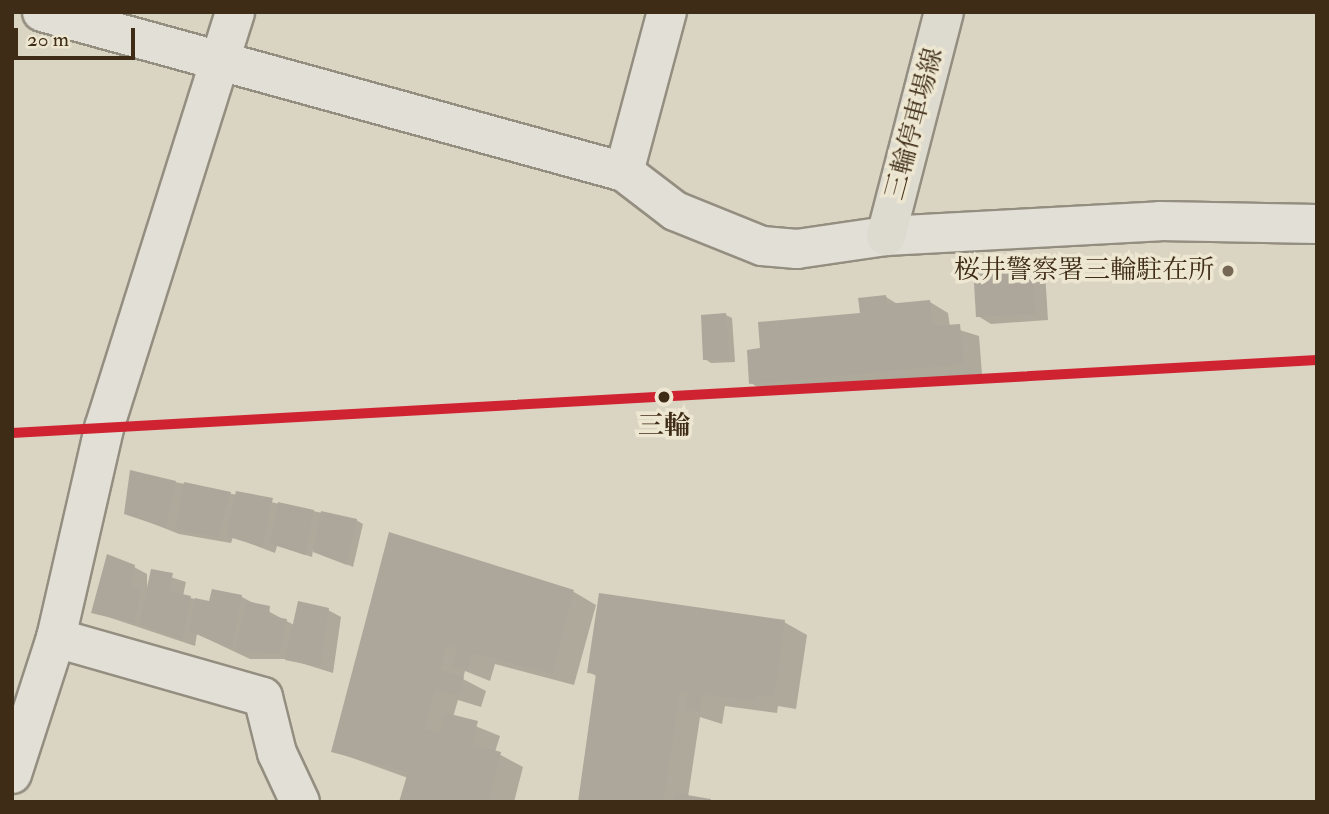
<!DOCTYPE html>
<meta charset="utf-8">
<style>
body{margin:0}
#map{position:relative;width:1329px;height:814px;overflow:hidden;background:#dad4c2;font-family:"IM FELL Double Pica","Noto Serif JP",serif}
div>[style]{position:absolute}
.shadow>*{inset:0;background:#0003}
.building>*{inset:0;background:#aca79a}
.roads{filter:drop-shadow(2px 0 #948e81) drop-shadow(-2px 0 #948e81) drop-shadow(0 2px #948e81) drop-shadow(0 -2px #948e81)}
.minor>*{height:38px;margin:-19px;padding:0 19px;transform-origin:19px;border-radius:19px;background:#e2dfd6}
.major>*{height:38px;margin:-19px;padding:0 19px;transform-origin:19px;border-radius:19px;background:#dddad0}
.rail-1>*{height:10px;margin:-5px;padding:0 5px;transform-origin:5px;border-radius:5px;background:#d02332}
.dots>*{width:19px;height:19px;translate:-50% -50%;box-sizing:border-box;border:4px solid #ede6d1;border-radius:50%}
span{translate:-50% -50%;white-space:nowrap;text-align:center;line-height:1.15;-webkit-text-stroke:7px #ede6d1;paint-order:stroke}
.street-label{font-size:26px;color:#3f2c17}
.poi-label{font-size:26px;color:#3f2c17}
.right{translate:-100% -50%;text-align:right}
.stop-label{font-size:26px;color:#3f2c17;font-weight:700}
.frame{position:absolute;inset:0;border:14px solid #3f2c17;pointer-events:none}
.scale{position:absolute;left:14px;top:28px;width:121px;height:32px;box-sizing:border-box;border:4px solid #3f2c17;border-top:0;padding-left:9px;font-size:21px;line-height:24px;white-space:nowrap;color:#3f2c17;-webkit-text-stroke:5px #ede6d1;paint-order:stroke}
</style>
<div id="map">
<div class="shadow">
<i style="clip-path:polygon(1032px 264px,1045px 272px,1048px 320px,991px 324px,978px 316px)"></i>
<i style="clip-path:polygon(886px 297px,899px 305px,930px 302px,948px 313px,950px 327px,979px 336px,982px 374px,769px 394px,751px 383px,762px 350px,862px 314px)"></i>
<i style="clip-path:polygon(726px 315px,732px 318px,735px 362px,711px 363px,705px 359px)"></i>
<i style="clip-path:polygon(175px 482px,356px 520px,363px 524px,353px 567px,313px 550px,312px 557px,277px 546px,275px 553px,233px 537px,231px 543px,179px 534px,126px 513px)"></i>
<i style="clip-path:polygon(391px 535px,574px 592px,596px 605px,574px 685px,495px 664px,490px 681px,465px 671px,463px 679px,486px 691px,481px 707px,458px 700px,453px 717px,500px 736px,495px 752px,523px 767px,514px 802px,401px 802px,408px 778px,333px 751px)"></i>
<i style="clip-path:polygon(134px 567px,147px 574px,147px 594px,152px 571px,186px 582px,183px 596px,211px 603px,242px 597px,294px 625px,328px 610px,341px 617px,333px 673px,288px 659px,250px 659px,197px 634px,195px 646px,93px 612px)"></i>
<i style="clip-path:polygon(784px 622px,807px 635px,796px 709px,778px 706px,777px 713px,725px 706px,722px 724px,700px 717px,688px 797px,712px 802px,579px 802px,598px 677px,589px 672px)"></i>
</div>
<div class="building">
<i style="clip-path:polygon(1032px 263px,1035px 314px,976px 317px,973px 266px)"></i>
<i style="clip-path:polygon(886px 295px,887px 304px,930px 300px,933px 326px,960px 324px,964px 364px,749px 384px,747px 350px,760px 348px,758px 322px,860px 313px,858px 298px)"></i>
<i style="clip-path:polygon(726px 313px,729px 359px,703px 360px,701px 315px)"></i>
<i style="clip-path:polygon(130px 470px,176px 481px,166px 528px,124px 514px)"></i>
<i style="clip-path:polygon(184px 482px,231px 492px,218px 537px,175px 529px)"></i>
<i style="clip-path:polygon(236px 491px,273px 498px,262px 547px,226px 536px)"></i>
<i style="clip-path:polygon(278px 502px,314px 510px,305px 555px,270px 543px)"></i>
<i style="clip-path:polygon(321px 511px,357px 519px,347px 565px,313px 552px)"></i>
<i style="clip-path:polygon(389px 532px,574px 590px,552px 674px,472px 653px,467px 670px,453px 666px,457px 648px,446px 646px,440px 670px,464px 677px,459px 695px,435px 689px,424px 729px,440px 733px,446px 713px,478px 721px,472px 744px,501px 752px,488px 802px,399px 802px,408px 772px,331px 752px)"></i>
<i style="clip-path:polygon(107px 554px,135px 565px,130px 587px,142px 589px,134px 623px,91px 613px)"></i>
<i style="clip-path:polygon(151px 569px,173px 573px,169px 591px,191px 596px,182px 640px,139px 624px)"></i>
<i style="clip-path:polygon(212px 589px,242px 595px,232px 649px,189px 631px,195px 598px,209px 601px)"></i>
<i style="clip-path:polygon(599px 593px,785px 620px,774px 697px,756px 694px,755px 701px,702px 694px,700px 712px,685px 710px,688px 693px,680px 692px,663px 802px,578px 802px,596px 674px,587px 673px)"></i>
<i style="clip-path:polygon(246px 601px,270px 606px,269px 616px,287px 619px,280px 653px,235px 652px)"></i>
<i style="clip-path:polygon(298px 601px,329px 608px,320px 667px,285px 660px)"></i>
<i style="clip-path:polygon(675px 793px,711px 799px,710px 802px,674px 802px)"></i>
</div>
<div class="roads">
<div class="minor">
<i style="left:42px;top:12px;width:604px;rotate:15.37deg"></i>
<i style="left:624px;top:172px;width:64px;rotate:37.4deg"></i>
<i style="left:675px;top:211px;width:94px;rotate:21.9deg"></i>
<i style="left:762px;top:246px;width:35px;rotate:5deg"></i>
<i style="left:797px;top:249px;width:90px;rotate:-8.3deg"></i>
<i style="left:886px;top:236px;width:274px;rotate:-3.1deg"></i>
<i style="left:1160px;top:221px;width:157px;rotate:1.1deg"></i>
<i style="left:624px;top:172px;width:166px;rotate:-75deg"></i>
<i style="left:56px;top:638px;width:215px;rotate:15.9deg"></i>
<i style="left:263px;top:697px;width:58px;rotate:76deg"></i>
<i style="left:277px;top:753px;width:54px;rotate:64.9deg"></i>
<i style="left:12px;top:774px;width:143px;rotate:-72.1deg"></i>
<i style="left:56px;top:638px;width:215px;rotate:-77.1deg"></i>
<i style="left:104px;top:428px;width:436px;rotate:-72.5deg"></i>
</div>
<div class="major">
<i style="left:886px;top:236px;width:231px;rotate:-75.5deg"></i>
</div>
</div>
<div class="rail-1">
<i style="left:12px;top:433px;width:1307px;rotate:-3.2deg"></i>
</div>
<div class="dots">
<i style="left:1228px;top:271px;background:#756753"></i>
<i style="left:664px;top:397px;background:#3f2c17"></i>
</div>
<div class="street-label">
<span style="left:915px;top:124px;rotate:-75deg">三輪停車場線</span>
</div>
<div class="poi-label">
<span class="right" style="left:1214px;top:271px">桜井警察署三輪駐在所</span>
</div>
<div class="stop-label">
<span style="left:664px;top:427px">三輪</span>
</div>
<div class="frame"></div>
<div class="scale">20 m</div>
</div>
